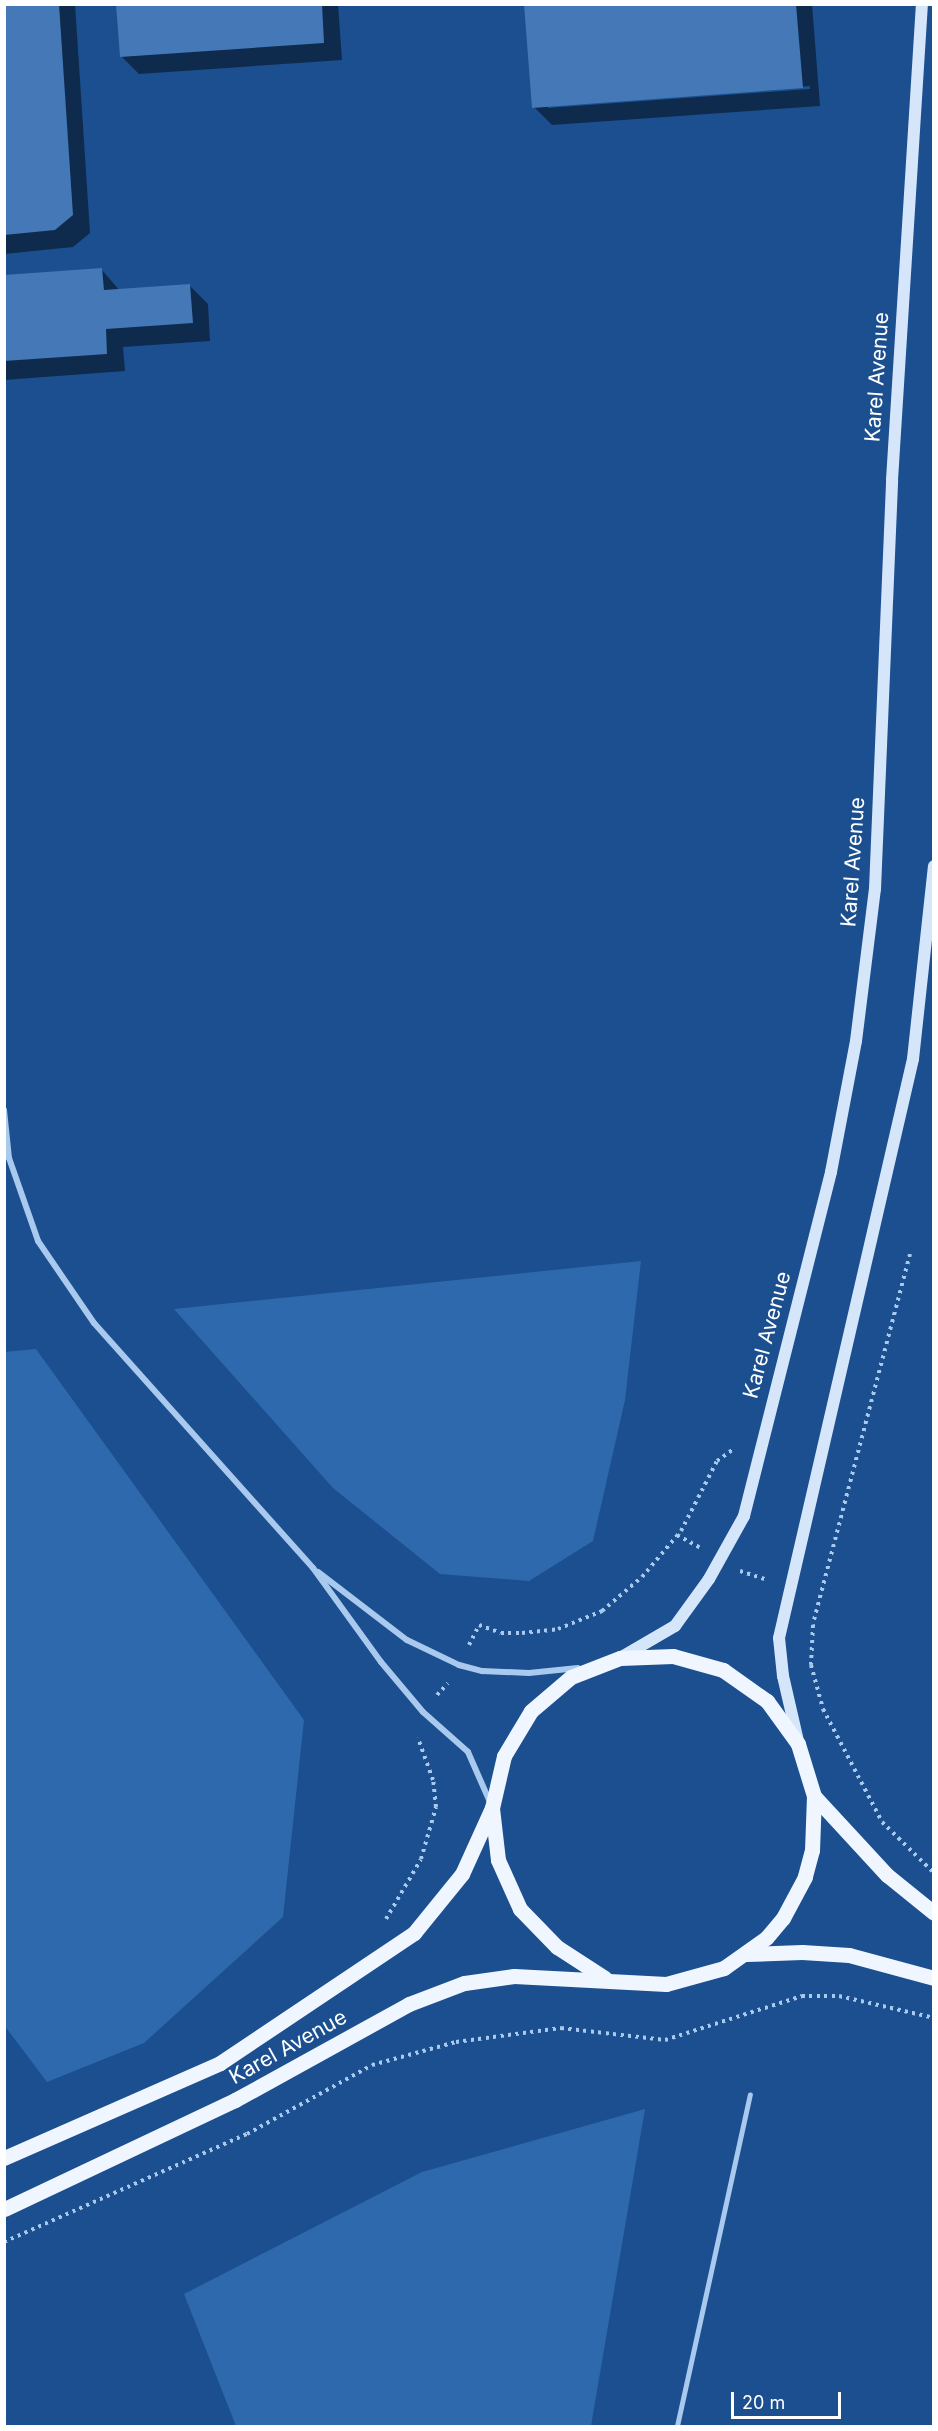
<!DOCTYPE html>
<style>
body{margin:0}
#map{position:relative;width:938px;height:2431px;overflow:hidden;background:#1b4f8f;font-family:Inter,sans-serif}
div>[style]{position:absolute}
.green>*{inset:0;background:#2e69ad}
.shadow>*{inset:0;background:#0007}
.building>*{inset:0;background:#4478b7}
.path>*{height:4px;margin-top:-2px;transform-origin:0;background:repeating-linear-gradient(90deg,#a9c9ee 0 3px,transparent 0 7.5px)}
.lane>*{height:4.5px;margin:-2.25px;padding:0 2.25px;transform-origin:2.25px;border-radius:2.25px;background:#a9c9ee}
.street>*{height:6px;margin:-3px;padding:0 3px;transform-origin:3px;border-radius:3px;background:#a9c9ee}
.secondary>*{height:12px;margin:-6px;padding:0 6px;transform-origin:6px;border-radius:6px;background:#d6e6fa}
.primary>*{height:15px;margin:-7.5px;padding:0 7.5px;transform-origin:7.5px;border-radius:7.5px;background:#f0f6ff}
span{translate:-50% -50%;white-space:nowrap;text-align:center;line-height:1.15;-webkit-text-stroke:4.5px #1b4f8f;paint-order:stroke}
.street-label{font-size:21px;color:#fff}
.frame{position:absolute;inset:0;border:6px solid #fff;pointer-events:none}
.scale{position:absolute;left:731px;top:2392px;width:110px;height:27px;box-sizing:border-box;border:3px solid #fff;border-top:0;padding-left:8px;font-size:18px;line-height:21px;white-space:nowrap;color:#fff;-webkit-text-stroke:4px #1b4f8f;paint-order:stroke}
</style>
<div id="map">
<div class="green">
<i style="clip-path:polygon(641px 1261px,625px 1400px,593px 1541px,529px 1581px,440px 1574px,333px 1488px,174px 1309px)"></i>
<i style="clip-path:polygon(36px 1349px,304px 1720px,283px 1917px,144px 2043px,47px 2082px,4px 2025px,4px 1352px)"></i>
<i style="clip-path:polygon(645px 2109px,591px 2426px,236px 2426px,184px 2294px,422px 2172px)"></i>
</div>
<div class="shadow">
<i style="clip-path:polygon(4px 4px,75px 4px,90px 233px,73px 247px,4px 254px)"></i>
<i style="clip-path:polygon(118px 4px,338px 4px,342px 60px,139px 74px,121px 56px)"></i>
<i style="clip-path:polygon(evenodd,526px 4px,812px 4px,820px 106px,552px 125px,534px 107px,526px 4px,810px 86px,810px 89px,548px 108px,548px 105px,810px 86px)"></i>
<i style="clip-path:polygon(102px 270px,120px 291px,190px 286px,208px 304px,210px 341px,123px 347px,125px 371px,4px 380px,4px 276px)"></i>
</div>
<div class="building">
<i style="clip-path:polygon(4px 4px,59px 4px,73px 215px,55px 230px,4px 235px)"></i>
<i style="clip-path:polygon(116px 4px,322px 4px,324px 43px,120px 57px)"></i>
<i style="clip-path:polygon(524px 4px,796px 4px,803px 88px,532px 108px)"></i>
<i style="clip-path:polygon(102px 268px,104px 290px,190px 284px,193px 323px,106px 329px,107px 354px,4px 361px,4px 275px)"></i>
</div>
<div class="path">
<i style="left:910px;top:1254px;width:383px;rotate:104.7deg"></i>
<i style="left:813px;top:1625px;width:40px;rotate:92.9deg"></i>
<i style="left:811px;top:1665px;width:46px;rotate:74.7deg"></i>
<i style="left:823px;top:1709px;width:127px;rotate:62.4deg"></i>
<i style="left:882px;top:1822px;width:73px;rotate:44.4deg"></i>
<i style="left:677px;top:1535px;width:26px;rotate:29deg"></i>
<i style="left:740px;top:1571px;width:28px;rotate:18deg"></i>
<i style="left:469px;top:1645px;width:22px;rotate:-63deg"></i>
<i style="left:479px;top:1625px;width:23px;rotate:20deg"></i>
<i style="left:501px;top:1633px;width:21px"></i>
<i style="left:522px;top:1633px;width:36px;rotate:-6deg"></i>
<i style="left:558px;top:1629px;width:48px;rotate:-22.2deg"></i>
<i style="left:602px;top:1611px;width:52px;rotate:-40.4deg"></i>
<i style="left:642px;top:1577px;width:60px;rotate:-49.7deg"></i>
<i style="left:681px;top:1531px;width:79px;rotate:-62.8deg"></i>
<i style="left:717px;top:1461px;width:22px;rotate:-36deg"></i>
<i style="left:437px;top:1695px;width:16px;rotate:-47deg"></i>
<i style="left:386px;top:1919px;width:69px;rotate:-59.7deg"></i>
<i style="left:421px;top:1859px;width:54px;rotate:-73.9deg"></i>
<i style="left:436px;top:1807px;width:27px;rotate:-96deg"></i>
<i style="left:433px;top:1780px;width:45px;rotate:-109.7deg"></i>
<i style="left:4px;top:2242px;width:266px;rotate:-24deg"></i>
<i style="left:247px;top:2134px;width:143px;rotate:-28.9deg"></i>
<i style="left:372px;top:2065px;width:87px;rotate:-15.3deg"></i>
<i style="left:456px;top:2042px;width:106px;rotate:-7.6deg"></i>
<i style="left:561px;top:2028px;width:105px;rotate:6.6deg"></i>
<i style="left:665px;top:2040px;width:144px;rotate:-17.8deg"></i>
<i style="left:802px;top:1996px;width:37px"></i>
<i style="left:839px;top:1996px;width:98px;rotate:13deg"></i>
</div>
<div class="lane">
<i style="left:677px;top:2426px;width:339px;rotate:-77.6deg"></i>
</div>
<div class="street">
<i style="left:4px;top:1110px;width:48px;rotate:84.1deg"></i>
<i style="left:9px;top:1158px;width:88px;rotate:70.7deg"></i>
<i style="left:38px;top:1241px;width:99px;rotate:55.7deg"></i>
<i style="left:94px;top:1323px;width:329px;rotate:48.2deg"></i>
<i style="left:313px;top:1568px;width:116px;rotate:54.1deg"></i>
<i style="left:381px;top:1662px;width:65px;rotate:50deg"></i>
<i style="left:423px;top:1712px;width:60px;rotate:41.6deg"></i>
<i style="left:468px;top:1752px;width:55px;rotate:66.3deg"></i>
<i style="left:318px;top:1572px;width:112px;rotate:37.4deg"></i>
<i style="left:407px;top:1640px;width:58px;rotate:25.7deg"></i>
<i style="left:459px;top:1665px;width:24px;rotate:15deg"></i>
<i style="left:482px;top:1671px;width:47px;rotate:2.4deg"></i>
<i style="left:529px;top:1673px;width:49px;rotate:-5.8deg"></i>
</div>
<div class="secondary">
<i style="left:620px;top:1658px;width:64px;rotate:-30.2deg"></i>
<i style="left:675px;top:1626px;width:58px;rotate:-54.1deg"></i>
<i style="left:709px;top:1579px;width:72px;rotate:-60.9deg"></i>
<i style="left:744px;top:1516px;width:355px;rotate:-75.8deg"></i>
<i style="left:831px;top:1172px;width:133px;rotate:-79.2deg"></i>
<i style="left:856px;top:1041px;width:153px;rotate:-82.9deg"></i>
<i style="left:875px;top:889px;width:409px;rotate:-87.6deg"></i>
<i style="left:892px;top:480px;width:477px;rotate:-86.4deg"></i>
<i style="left:798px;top:1741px;width:67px;rotate:-103deg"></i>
<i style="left:783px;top:1676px;width:38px;rotate:-96deg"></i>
<i style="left:779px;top:1638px;width:594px;rotate:-76.97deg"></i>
<i style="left:913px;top:1059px;width:194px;rotate:-83.8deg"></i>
</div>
<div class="primary">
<i style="left:814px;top:1796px;width:108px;rotate:47.3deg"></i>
<i style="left:887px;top:1875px;width:60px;rotate:39deg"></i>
<i style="left:492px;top:1808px;width:52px;rotate:83.4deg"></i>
<i style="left:498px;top:1860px;width:54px;rotate:65.8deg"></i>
<i style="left:520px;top:1909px;width:53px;rotate:45.8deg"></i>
<i style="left:557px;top:1947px;width:57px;rotate:32.9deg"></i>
<i style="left:746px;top:1954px;width:56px;rotate:-2deg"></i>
<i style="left:802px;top:1952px;width:47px;rotate:3.7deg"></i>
<i style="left:849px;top:1955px;width:88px;rotate:15.1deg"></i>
<i style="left:4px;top:2158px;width:236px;rotate:-23.7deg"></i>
<i style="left:220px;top:2063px;width:234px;rotate:-33.8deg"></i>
<i style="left:414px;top:1933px;width:76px;rotate:-50.9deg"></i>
<i style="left:462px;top:1874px;width:72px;rotate:-65.6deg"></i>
<i style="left:492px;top:1808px;width:53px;rotate:-77deg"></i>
<i style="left:504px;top:1756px;width:52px;rotate:-59deg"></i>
<i style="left:531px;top:1711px;width:52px;rotate:-40.4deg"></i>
<i style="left:571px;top:1677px;width:53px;rotate:-21.2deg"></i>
<i style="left:620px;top:1658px;width:53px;rotate:-2.2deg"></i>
<i style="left:673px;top:1656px;width:52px;rotate:15.6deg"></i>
<i style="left:723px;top:1670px;width:54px;rotate:35.2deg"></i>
<i style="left:767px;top:1701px;width:53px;rotate:54.2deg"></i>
<i style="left:798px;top:1744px;width:54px;rotate:72.9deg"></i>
<i style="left:814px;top:1796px;width:54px;rotate:92.1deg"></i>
<i style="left:812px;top:1850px;width:28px;rotate:105deg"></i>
<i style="left:805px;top:1877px;width:47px;rotate:118.2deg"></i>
<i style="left:783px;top:1918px;width:26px;rotate:130deg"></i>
<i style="left:766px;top:1938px;width:52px;rotate:144.5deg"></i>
<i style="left:724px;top:1968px;width:60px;rotate:164.6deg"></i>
<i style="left:666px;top:1984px;width:152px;rotate:-177deg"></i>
<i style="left:514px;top:1976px;width:50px;rotate:172deg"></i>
<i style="left:464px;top:1983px;width:59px;rotate:159.1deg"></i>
<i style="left:409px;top:2004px;width:199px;rotate:151.1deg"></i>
<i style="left:235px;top:2100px;width:255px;rotate:154.7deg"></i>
</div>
<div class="street-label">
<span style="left:877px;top:377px;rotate:-86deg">Karel Avenue</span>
<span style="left:853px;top:862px;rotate:-86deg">Karel Avenue</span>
<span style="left:767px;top:1335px;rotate:-75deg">Karel Avenue</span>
<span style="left:288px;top:2047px;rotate:-29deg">Karel Avenue</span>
</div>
<div class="frame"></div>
<div class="scale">20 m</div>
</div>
